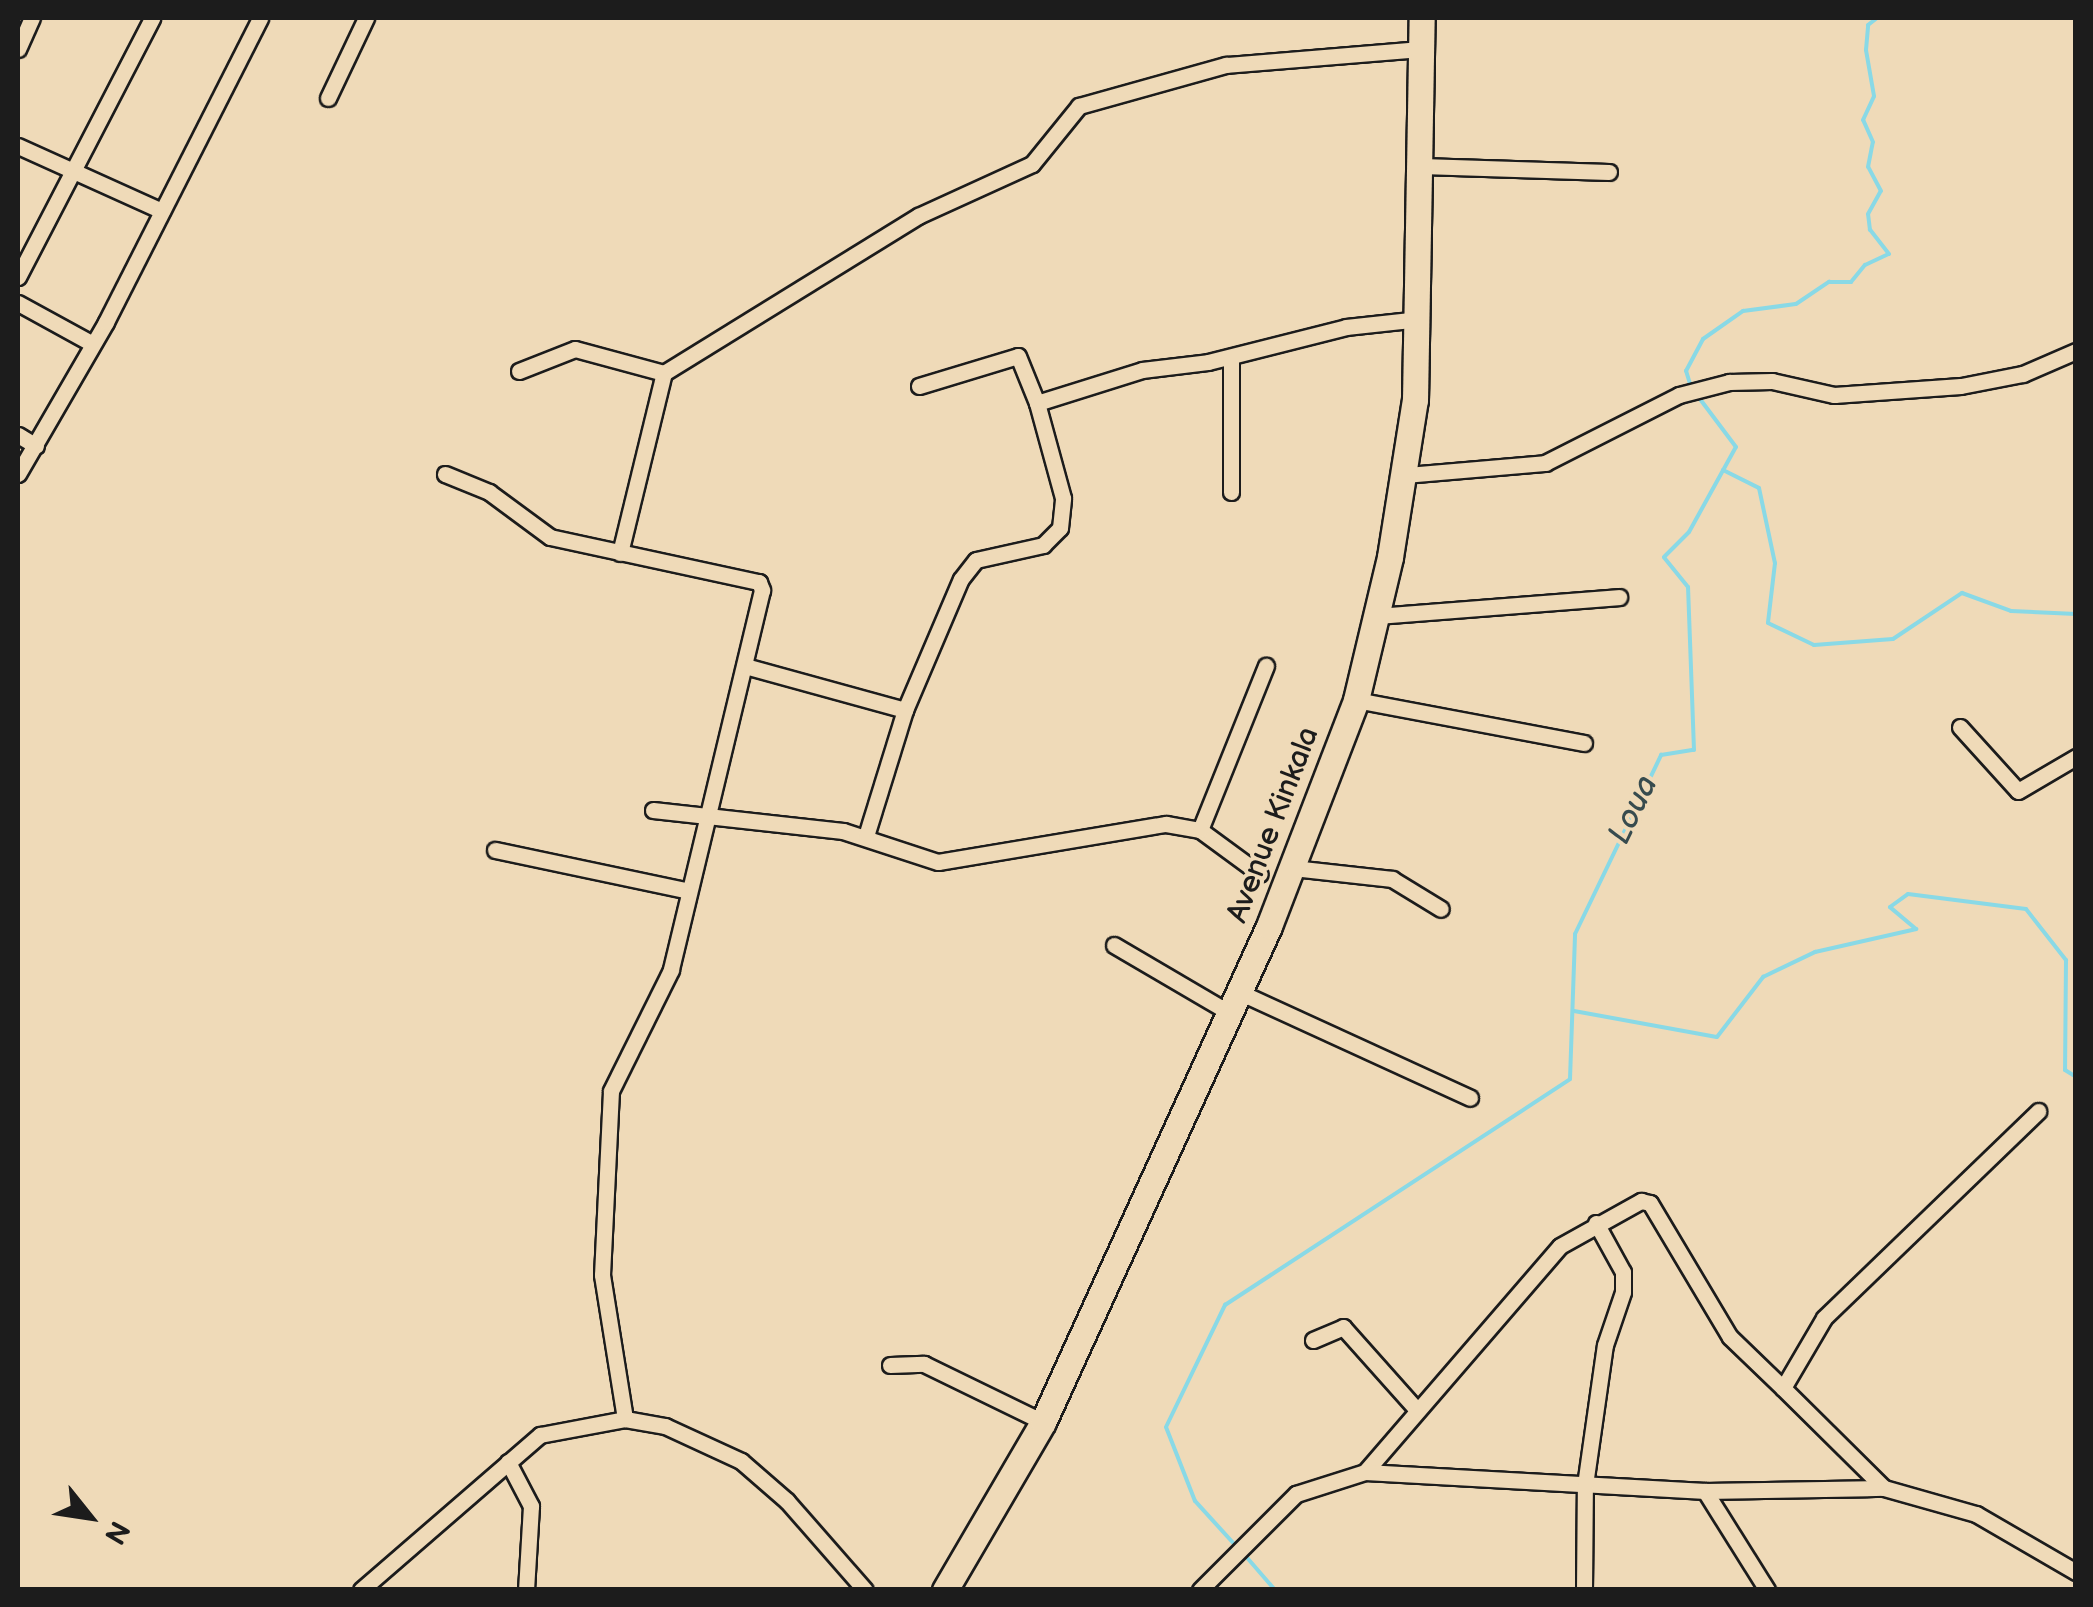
<!DOCTYPE html>
<style>
body{margin:0}
#map{position:relative;width:2093px;height:1607px;overflow:hidden;background:#efdab8;font-family:"Balsamiq Sans",sans-serif}
div>[style]{position:absolute}
.stream>*{height:4px;margin:-2px;padding:0 2px;transform-origin:2px;border-radius:2px;background:#89d9e6}
.roads{filter:drop-shadow(2px 0 #1c1c1c) drop-shadow(-2px 0 #1c1c1c) drop-shadow(0 2px #1c1c1c) drop-shadow(0 -2px #1c1c1c)}
.street>*{height:15px;margin:-7.5px;padding:0 7.5px;transform-origin:7.5px;border-radius:7.5px;background:#efdab8}
.primary>*{height:25px;margin:-12.5px;padding:0 12.5px;transform-origin:12.5px;border-radius:12.5px;background:#efdab8}
span{translate:-50% -50%;white-space:nowrap;text-align:center;line-height:1.15;-webkit-text-stroke:8px #efdab8;paint-order:stroke}
.street-label{font-size:30px;color:#1c1c1c}
.water-label{font-size:32px;color:#374b4e;font-style:italic}
.frame{position:absolute;inset:0;border:20px solid #1c1c1c;pointer-events:none}
.north{position:absolute;left:40px;top:1467px;width:100px;height:100px;-webkit-text-stroke:8px #efdab8;paint-order:stroke;rotate:120deg;font-size:28px;font-weight:700;line-height:40px;text-align:center;color:#1c1c1c}
.north::after{content:'';display:block;margin:auto;width:35px;height:45px;background:#1c1c1c;clip-path:polygon(50% 0,100% 100%,50% 72%,0 100%)}
</style>
<div id="map">
<div class="stream">
<i style="left:1691px;top:387px;width:17px;rotate:-107deg"></i>
<i style="left:1686px;top:371px;width:36px;rotate:-62deg"></i>
<i style="left:1703px;top:339px;width:49px;rotate:-35deg"></i>
<i style="left:1743px;top:311px;width:53px;rotate:-7.5deg"></i>
<i style="left:1796px;top:304px;width:40px;rotate:-34deg"></i>
<i style="left:1829px;top:282px;width:22px"></i>
<i style="left:1851px;top:282px;width:22px;rotate:-51deg"></i>
<i style="left:1865px;top:265px;width:26px;rotate:-25deg"></i>
<i style="left:1889px;top:254px;width:31px;rotate:-128deg"></i>
<i style="left:1870px;top:230px;width:16px;rotate:-97deg"></i>
<i style="left:1868px;top:214px;width:26px;rotate:-61deg"></i>
<i style="left:1881px;top:191px;width:27px;rotate:-118deg"></i>
<i style="left:1868px;top:167px;width:25px;rotate:-79deg"></i>
<i style="left:1873px;top:142px;width:24px;rotate:-114deg"></i>
<i style="left:1863px;top:120px;width:26px;rotate:-65deg"></i>
<i style="left:1874px;top:96px;width:47px;rotate:-99.9deg"></i>
<i style="left:1866px;top:50px;width:25px;rotate:-85deg"></i>
<i style="left:1868px;top:25px;width:11px;rotate:-38deg"></i>
<i style="left:1723px;top:470px;width:40px;rotate:26.6deg"></i>
<i style="left:1759px;top:488px;width:77px;rotate:78deg"></i>
<i style="left:1775px;top:563px;width:60px;rotate:96.7deg"></i>
<i style="left:1768px;top:623px;width:51px;rotate:25.6deg"></i>
<i style="left:1814px;top:645px;width:79px;rotate:-4.3deg"></i>
<i style="left:1893px;top:639px;width:83px;rotate:-33.7deg"></i>
<i style="left:1962px;top:593px;width:52px;rotate:20.2deg"></i>
<i style="left:2011px;top:611px;width:65px;rotate:2.6deg"></i>
<i style="left:1574px;top:1011px;width:145px;rotate:10.3deg"></i>
<i style="left:1717px;top:1037px;width:76px;rotate:-52.5deg"></i>
<i style="left:1763px;top:977px;width:58px;rotate:-25.7deg"></i>
<i style="left:1815px;top:952px;width:104px;rotate:-12.8deg"></i>
<i style="left:1916px;top:929px;width:34px;rotate:-140deg"></i>
<i style="left:1890px;top:907px;width:22px;rotate:-36deg"></i>
<i style="left:1908px;top:894px;width:119px;rotate:7.2deg"></i>
<i style="left:2026px;top:909px;width:65px;rotate:51.9deg"></i>
<i style="left:2066px;top:960px;width:110px;rotate:90.5deg"></i>
<i style="left:2065px;top:1070px;width:13px;rotate:32deg"></i>
<i style="left:1236px;top:1546px;width:61px;rotate:-132.3deg"></i>
<i style="left:1195px;top:1501px;width:79px;rotate:-111.4deg"></i>
<i style="left:1166px;top:1427px;width:136px;rotate:-64.2deg"></i>
<i style="left:1225px;top:1305px;width:412px;rotate:-33.2deg"></i>
<i style="left:1570px;top:1079px;width:145px;rotate:-88deg"></i>
<i style="left:1575px;top:934px;width:199px;rotate:-64.3deg"></i>
<i style="left:1661px;top:755px;width:33px;rotate:-9deg"></i>
<i style="left:1694px;top:750px;width:163px;rotate:-92.1deg"></i>
<i style="left:1688px;top:587px;width:38px;rotate:-129deg"></i>
<i style="left:1664px;top:557px;width:35px;rotate:-45deg"></i>
<i style="left:1689px;top:532px;width:97px;rotate:-61.1deg"></i>
<i style="left:1736px;top:447px;width:65px;rotate:-126.9deg"></i>
<i style="left:1243px;top:1553px;width:49px;rotate:49.1deg"></i>
</div>
<div class="roads">
<div class="street">
<i style="left:18px;top:49px;width:34px;rotate:-66deg"></i>
<i style="left:328px;top:98px;width:89px;rotate:-64.6deg"></i>
<i style="left:18px;top:146px;width:158px;rotate:24.3deg"></i>
<i style="left:1421px;top:166px;width:188px;rotate:1.8deg"></i>
<i style="left:18px;top:277px;width:292px;rotate:-62.6deg"></i>
<i style="left:18px;top:303px;width:85px;rotate:28.7deg"></i>
<i style="left:1231px;top:357px;width:135px;rotate:90deg"></i>
<i style="left:519px;top:371px;width:60px;rotate:-21.4deg"></i>
<i style="left:575px;top:349px;width:92px;rotate:15.1deg"></i>
<i style="left:919px;top:386px;width:103px;rotate:-16.9deg"></i>
<i style="left:1018px;top:356px;width:51px;rotate:68deg"></i>
<i style="left:18px;top:435px;width:21px;rotate:31deg"></i>
<i style="left:18px;top:474px;width:176px;rotate:-59.9deg"></i>
<i style="left:106px;top:322px;width:341px;rotate:-63.1deg"></i>
<i style="left:445px;top:474px;width:48px;rotate:22.2deg"></i>
<i style="left:489px;top:492px;width:76px;rotate:36.4deg"></i>
<i style="left:550px;top:537px;width:214px;rotate:12.2deg"></i>
<i style="left:759px;top:582px;width:9px;rotate:69deg"></i>
<i style="left:762px;top:590px;width:391px;rotate:103.5deg"></i>
<i style="left:671px;top:970px;width:135px;rotate:116.4deg"></i>
<i style="left:611px;top:1091px;width:184px;rotate:92.8deg"></i>
<i style="left:602px;top:1275px;width:146px;rotate:80.9deg"></i>
<i style="left:1406px;top:475px;width:140px;rotate:-4.9deg"></i>
<i style="left:1545px;top:463px;width:150px;rotate:-26.9deg"></i>
<i style="left:1679px;top:395px;width:52px;rotate:-14.6deg"></i>
<i style="left:1729px;top:382px;width:43px;rotate:-1.3deg"></i>
<i style="left:1772px;top:381px;width:64px;rotate:12.7deg"></i>
<i style="left:1834px;top:395px;width:127px;rotate:-4.1deg"></i>
<i style="left:1961px;top:386px;width:63px;rotate:-11deg"></i>
<i style="left:2023px;top:374px;width:58px;rotate:-23.5deg"></i>
<i style="left:620px;top:553px;width:185px;rotate:-76.3deg"></i>
<i style="left:664px;top:373px;width:299px;rotate:-31.7deg"></i>
<i style="left:918px;top:216px;width:125px;rotate:-24.5deg"></i>
<i style="left:1032px;top:164px;width:75px;rotate:-51deg"></i>
<i style="left:1079px;top:106px;width:153px;rotate:-15.6deg"></i>
<i style="left:1226px;top:65px;width:197px;rotate:-4.7deg"></i>
<i style="left:1378px;top:616px;width:242px;rotate:-4.5deg"></i>
<i style="left:745px;top:666px;width:166px;rotate:15.4deg"></i>
<i style="left:1356px;top:700px;width:232px;rotate:10.7deg"></i>
<i style="left:1960px;top:727px;width:86px;rotate:47.8deg"></i>
<i style="left:2018px;top:791px;width:67px;rotate:-30.4deg"></i>
<i style="left:653px;top:810px;width:191px;rotate:6.3deg"></i>
<i style="left:843px;top:831px;width:100px;rotate:18.1deg"></i>
<i style="left:938px;top:862px;width:231px;rotate:-9.5deg"></i>
<i style="left:1166px;top:824px;width:35px;rotate:10deg"></i>
<i style="left:1200px;top:830px;width:74px;rotate:36.3deg"></i>
<i style="left:1200px;top:830px;width:177px;rotate:-68.1deg"></i>
<i style="left:866px;top:836px;width:132px;rotate:-72.8deg"></i>
<i style="left:905px;top:710px;width:142px;rotate:-66.9deg"></i>
<i style="left:961px;top:579px;width:24px;rotate:-52deg"></i>
<i style="left:976px;top:560px;width:69px;rotate:-12.6deg"></i>
<i style="left:1043px;top:545px;width:24px;rotate:-45deg"></i>
<i style="left:1060px;top:528px;width:30px;rotate:-84deg"></i>
<i style="left:1063px;top:498px;width:98px;rotate:-105.3deg"></i>
<i style="left:1037px;top:403px;width:110px;rotate:-17.4deg"></i>
<i style="left:1142px;top:370px;width:66px;rotate:-6.9deg"></i>
<i style="left:1208px;top:362px;width:142px;rotate:-14.2deg"></i>
<i style="left:1346px;top:327px;width:74px;rotate:-6.2deg"></i>
<i style="left:495px;top:850px;width:198px;rotate:11.9deg"></i>
<i style="left:1293px;top:868px;width:100px;rotate:6.3deg"></i>
<i style="left:1392px;top:879px;width:57px;rotate:31.5deg"></i>
<i style="left:1114px;top:945px;width:134px;rotate:30.4deg"></i>
<i style="left:1239px;top:992px;width:254px;rotate:24.6deg"></i>
<i style="left:1313px;top:1340px;width:33px;rotate:-23deg"></i>
<i style="left:1343px;top:1327px;width:110px;rotate:48.3deg"></i>
<i style="left:890px;top:1365px;width:34px;rotate:-2deg"></i>
<i style="left:924px;top:1364px;width:132px;rotate:26deg"></i>
<i style="left:508px;top:1462px;width:50px;rotate:62.4deg"></i>
<i style="left:531px;top:1506px;width:84px;rotate:93.4deg"></i>
<i style="left:1365px;top:1472px;width:298px;rotate:-49.2deg"></i>
<i style="left:1560px;top:1246px;width:93px;rotate:-29.1deg"></i>
<i style="left:1641px;top:1201px;width:9px;rotate:13deg"></i>
<i style="left:1650px;top:1203px;width:156px;rotate:59.2deg"></i>
<i style="left:1730px;top:1337px;width:74px;rotate:43.9deg"></i>
<i style="left:1884px;top:1488px;width:142px;rotate:-135.3deg"></i>
<i style="left:1783px;top:1388px;width:81px;rotate:-59.6deg"></i>
<i style="left:1824px;top:1318px;width:298px;rotate:-44deg"></i>
<i style="left:1705px;top:1491px;width:117px;rotate:57.9deg"></i>
<i style="left:361px;top:1590px;width:237px;rotate:-40.9deg"></i>
<i style="left:540px;top:1435px;width:86px;rotate:-10.7deg"></i>
<i style="left:625px;top:1419px;width:41px;rotate:9.9deg"></i>
<i style="left:665px;top:1426px;width:84px;rotate:24.7deg"></i>
<i style="left:741px;top:1461px;width:61px;rotate:41deg"></i>
<i style="left:787px;top:1501px;width:118px;rotate:48.8deg"></i>
<i style="left:1200px;top:1590px;width:136px;rotate:-45deg"></i>
<i style="left:1296px;top:1494px;width:72px;rotate:-17.7deg"></i>
<i style="left:1365px;top:1472px;width:341px;rotate:3.2deg"></i>
<i style="left:1705px;top:1491px;width:179px;rotate:-1deg"></i>
<i style="left:1884px;top:1488px;width:96px;rotate:15.8deg"></i>
<i style="left:1976px;top:1514px;width:116px;rotate:30.1deg"></i>
<i style="left:1584px;top:1590px;width:105px;rotate:-89.5deg"></i>
<i style="left:1585px;top:1485px;width:141px;rotate:-81.9deg"></i>
<i style="left:1605px;top:1345px;width:56px;rotate:-71.2deg"></i>
<i style="left:1623px;top:1292px;width:20px;rotate:-90deg"></i>
<i style="left:1623px;top:1272px;width:56px;rotate:-118.9deg"></i>
</div>
<div class="primary">
<i style="left:945px;top:1590px;width:194px;rotate:-59.7deg"></i>
<i style="left:1043px;top:1422px;width:545px;rotate:-65.5deg"></i>
<i style="left:1269px;top:926px;width:242px;rotate:-68.9deg"></i>
<i style="left:1356px;top:700px;width:147px;rotate:-76.6deg"></i>
<i style="left:1390px;top:557px;width:159px;rotate:-81deg"></i>
<i style="left:1415px;top:400px;width:382px;rotate:-89deg"></i>
</div>
</div>
<div class="street-label">
<span style="left:1273px;top:825px;rotate:-69deg">Avenue Kinkala</span>
</div>
<div class="water-label">
<span style="left:1634px;top:810px;rotate:-64deg">Loua</span>
</div>
<div class="frame"></div>
<div class="north">N</div>
</div>
